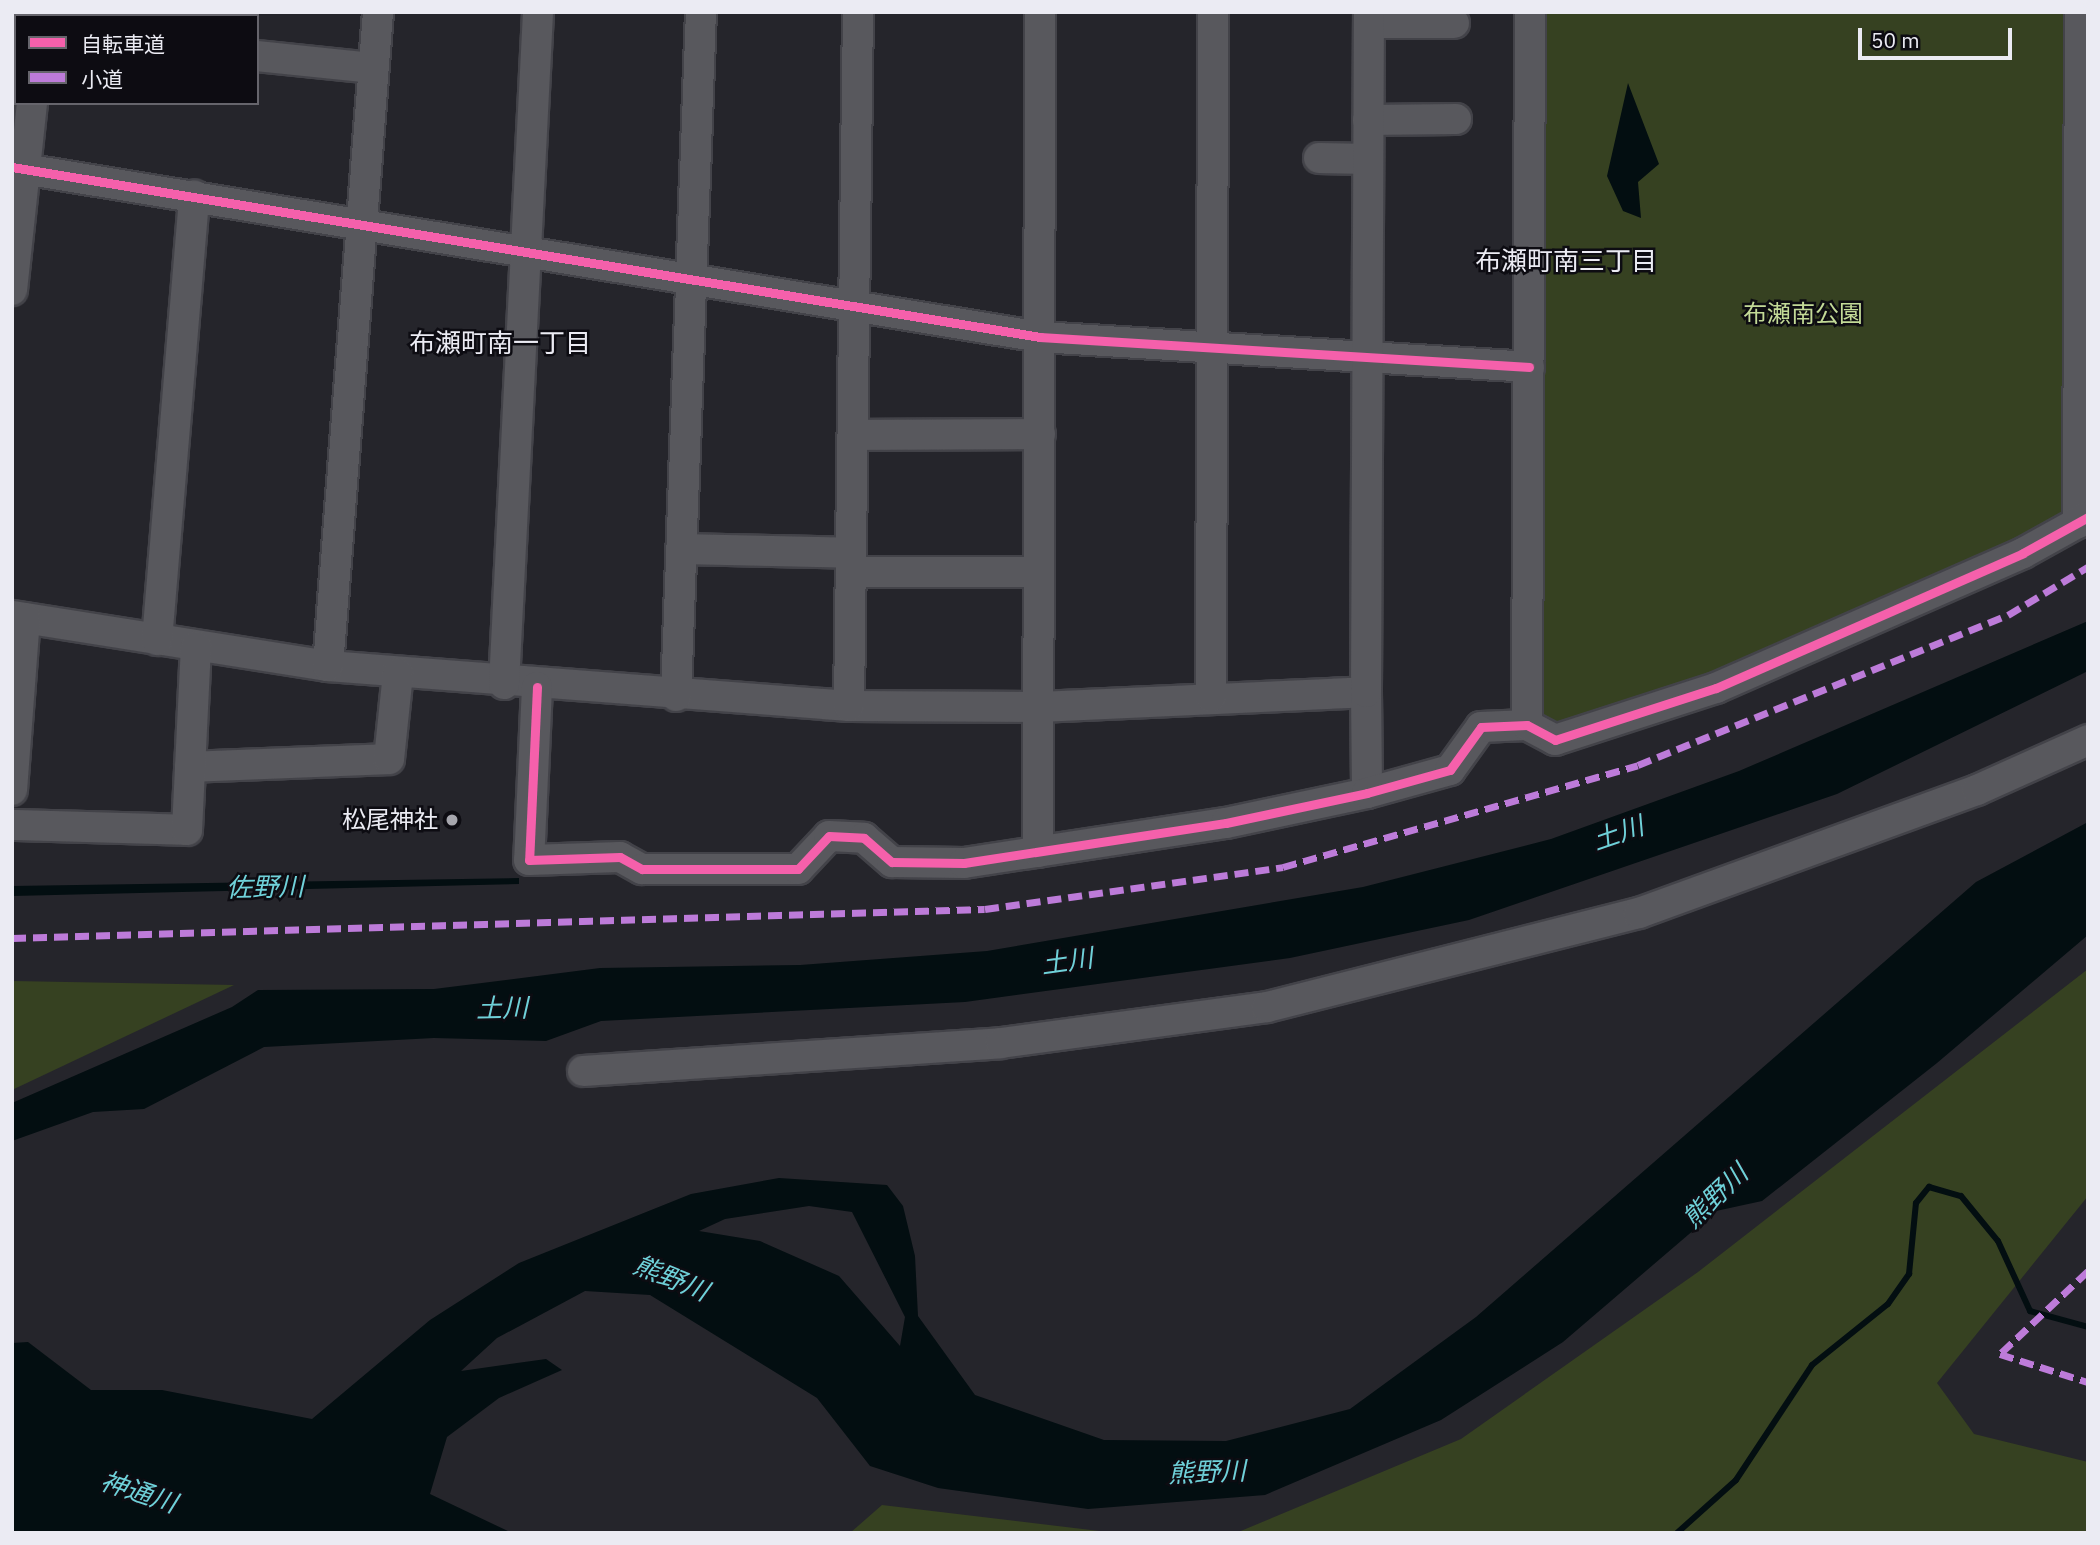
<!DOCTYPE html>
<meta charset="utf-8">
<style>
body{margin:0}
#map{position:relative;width:2100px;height:1545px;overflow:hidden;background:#25252b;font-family:"IBM Plex Sans","Noto Sans JP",sans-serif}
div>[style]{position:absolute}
.green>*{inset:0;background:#364121}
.water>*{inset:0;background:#030e11}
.stream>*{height:6px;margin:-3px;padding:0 3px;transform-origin:3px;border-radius:3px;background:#030e11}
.roads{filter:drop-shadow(2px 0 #434349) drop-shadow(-2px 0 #434349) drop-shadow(0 2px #434349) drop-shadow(0 -2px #434349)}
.minor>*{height:30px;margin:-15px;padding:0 15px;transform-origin:15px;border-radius:15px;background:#58585d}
.quiet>*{height:7px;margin-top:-3.5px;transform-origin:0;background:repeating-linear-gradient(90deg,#bd7bd9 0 14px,transparent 0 21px)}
.cycleway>*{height:9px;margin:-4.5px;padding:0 4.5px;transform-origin:4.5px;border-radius:4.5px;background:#f560ab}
.dots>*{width:19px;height:19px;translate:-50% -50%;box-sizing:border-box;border:4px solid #0d0c12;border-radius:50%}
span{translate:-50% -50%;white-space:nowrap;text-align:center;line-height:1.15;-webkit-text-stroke:5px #0d0c12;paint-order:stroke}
.park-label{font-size:24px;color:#c3da97}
.poi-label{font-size:24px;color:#ebebf3}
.right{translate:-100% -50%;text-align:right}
.neighbourhood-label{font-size:26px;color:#ebebf3}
.water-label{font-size:26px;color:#6fd1d9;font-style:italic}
.frame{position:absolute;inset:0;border:14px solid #ebebf3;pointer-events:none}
.legend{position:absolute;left:14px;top:14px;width:245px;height:91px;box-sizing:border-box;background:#0d0c12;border:2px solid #66656c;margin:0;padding:9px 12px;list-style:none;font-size:21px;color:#ebebf3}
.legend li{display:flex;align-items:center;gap:14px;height:35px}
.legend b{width:35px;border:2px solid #66656c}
.scale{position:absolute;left:1858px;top:28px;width:154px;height:32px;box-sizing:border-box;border:4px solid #ebebf3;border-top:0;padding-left:9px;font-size:21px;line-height:24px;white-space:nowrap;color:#ebebf3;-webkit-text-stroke:5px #0d0c12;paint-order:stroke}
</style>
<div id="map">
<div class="green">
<i style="clip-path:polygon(12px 12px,31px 12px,16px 16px,16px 103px,22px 103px,12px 156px)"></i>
<i style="clip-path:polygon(1540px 12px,2070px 12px,2067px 517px,1816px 635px,1556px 732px,1542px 724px)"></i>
<i style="clip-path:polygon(2088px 969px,2088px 1196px,1937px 1383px,1974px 1434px,2088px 1462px,2088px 1533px,1236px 1533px,1461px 1439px,1698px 1272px)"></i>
<i style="clip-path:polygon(12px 981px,234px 985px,12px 1090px)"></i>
<i style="clip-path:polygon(882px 1505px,1116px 1533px,850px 1533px)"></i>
</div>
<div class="water">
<i style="clip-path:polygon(1628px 83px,1659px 164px,1638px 182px,1641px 218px,1623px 211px,1607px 176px)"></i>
<i style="clip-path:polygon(2088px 621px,2088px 671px,1837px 794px,1469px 920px,1290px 958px,965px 1002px,601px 1021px,546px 1041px,434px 1038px,264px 1047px,144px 1109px,93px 1112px,12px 1141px,12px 1103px,232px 1007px,258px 990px,434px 989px,600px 968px,800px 965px,987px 951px,1363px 887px,1551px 839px,1739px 771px)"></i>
<i style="clip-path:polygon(evenodd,2088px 822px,2088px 935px,1937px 1063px,1762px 1201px,1716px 1211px,1563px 1342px,1441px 1420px,1265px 1495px,1088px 1509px,938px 1488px,870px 1466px,817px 1398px,650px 1295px,585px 1291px,497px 1338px,461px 1371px,546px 1359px,562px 1370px,499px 1398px,447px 1437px,430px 1494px,512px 1533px,12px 1533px,12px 1343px,28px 1342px,91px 1390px,162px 1390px,312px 1419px,430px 1320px,519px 1263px,691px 1194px,779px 1178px,887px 1185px,903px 1206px,915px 1256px,918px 1316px,975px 1395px,1104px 1440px,1226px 1441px,1350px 1409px,1476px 1317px,1976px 882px,2088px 822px,809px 1206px,852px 1212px,905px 1317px,900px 1346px,839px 1276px,760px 1241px,699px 1231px,725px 1219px,809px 1206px)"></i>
<i style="clip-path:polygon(519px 878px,519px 884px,12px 896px,12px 886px)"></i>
</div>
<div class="stream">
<i style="left:1677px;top:1533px;width:79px;rotate:-41.9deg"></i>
<i style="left:1736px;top:1480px;width:138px;rotate:-56.5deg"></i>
<i style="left:1812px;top:1365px;width:97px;rotate:-38.8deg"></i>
<i style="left:1888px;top:1304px;width:37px;rotate:-55deg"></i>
<i style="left:1909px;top:1274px;width:71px;rotate:-84.4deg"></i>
<i style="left:1916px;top:1203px;width:21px;rotate:-51deg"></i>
<i style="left:1929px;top:1187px;width:33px;rotate:16deg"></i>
<i style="left:1961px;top:1196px;width:58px;rotate:50.6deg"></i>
<i style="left:1998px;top:1241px;width:77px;rotate:65.4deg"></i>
<i style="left:2030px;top:1311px;width:60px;rotate:15.4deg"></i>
</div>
<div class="roads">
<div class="minor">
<i style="left:41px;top:16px;width:4px;rotate:-76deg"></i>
<i style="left:1369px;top:23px;width:85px"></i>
<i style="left:257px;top:56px;width:117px;rotate:5.9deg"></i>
<i style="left:1368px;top:120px;width:88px;rotate:-0.7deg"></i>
<i style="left:1319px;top:158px;width:49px;rotate:1.2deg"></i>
<i style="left:12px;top:167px;width:1042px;rotate:9.39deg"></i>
<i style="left:1040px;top:337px;width:490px;rotate:3.5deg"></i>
<i style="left:12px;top:290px;width:188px;rotate:-83.9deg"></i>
<i style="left:853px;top:435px;width:187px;rotate:-0.3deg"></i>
<i style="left:2078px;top:523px;width:511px;rotate:-89.78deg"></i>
<i style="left:681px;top:549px;width:170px;rotate:1.3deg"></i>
<i style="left:851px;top:572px;width:188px"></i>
<i style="left:12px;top:616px;width:320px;rotate:9deg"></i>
<i style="left:328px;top:666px;width:523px;rotate:4.39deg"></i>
<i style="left:849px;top:706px;width:190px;rotate:0.3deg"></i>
<i style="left:1039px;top:707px;width:327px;rotate:-2.6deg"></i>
<i style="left:1366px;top:692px;width:101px;rotate:89.4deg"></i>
<i style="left:157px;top:640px;width:446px;rotate:-85.2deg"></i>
<i style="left:328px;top:666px;width:656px;rotate:-85.63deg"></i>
<i style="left:504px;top:684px;width:673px;rotate:-87.1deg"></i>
<i style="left:537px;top:687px;width:173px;rotate:92.6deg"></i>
<i style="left:529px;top:860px;width:91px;rotate:-1.9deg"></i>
<i style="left:620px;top:857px;width:25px;rotate:29deg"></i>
<i style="left:642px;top:869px;width:156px"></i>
<i style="left:798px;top:869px;width:45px;rotate:-46.8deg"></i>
<i style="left:829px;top:836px;width:35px;rotate:3deg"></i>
<i style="left:864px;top:838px;width:37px;rotate:41deg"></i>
<i style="left:892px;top:862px;width:72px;rotate:0.8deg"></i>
<i style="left:964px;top:863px;width:265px;rotate:-8.7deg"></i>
<i style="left:1226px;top:823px;width:144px;rotate:-12deg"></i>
<i style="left:1367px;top:793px;width:86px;rotate:-15.5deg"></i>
<i style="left:1450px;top:770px;width:53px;rotate:-54.2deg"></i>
<i style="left:1481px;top:727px;width:46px;rotate:-2.5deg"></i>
<i style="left:1527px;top:725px;width:32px;rotate:28deg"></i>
<i style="left:1555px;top:740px;width:169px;rotate:-17.9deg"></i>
<i style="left:1716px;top:688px;width:335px;rotate:-23.7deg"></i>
<i style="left:2023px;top:553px;width:74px;rotate:-29deg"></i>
<i style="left:1366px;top:692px;width:680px;rotate:-89.75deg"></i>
<i style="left:676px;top:696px;width:684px;rotate:-87.91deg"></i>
<i style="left:1211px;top:697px;width:685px;rotate:-89.83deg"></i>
<i style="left:849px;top:706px;width:694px;rotate:-89.26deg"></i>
<i style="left:1527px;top:725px;width:713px;rotate:-89.76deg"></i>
<i style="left:190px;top:767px;width:199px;rotate:-2.3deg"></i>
<i style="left:389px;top:759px;width:86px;rotate:-84deg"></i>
<i style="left:12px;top:790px;width:172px;rotate:-85.7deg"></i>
<i style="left:12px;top:825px;width:175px;rotate:1.6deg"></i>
<i style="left:187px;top:830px;width:184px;rotate:-87.2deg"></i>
<i style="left:1038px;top:852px;width:840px;rotate:-89.86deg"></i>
<i style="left:583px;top:1071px;width:419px;rotate:-3.8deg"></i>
<i style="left:1001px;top:1043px;width:268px;rotate:-7.7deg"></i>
<i style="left:1267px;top:1007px;width:384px;rotate:-14.2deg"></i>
<i style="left:1639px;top:913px;width:360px;rotate:-20deg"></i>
<i style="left:1977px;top:790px;width:122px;rotate:-24.2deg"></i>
</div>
</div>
<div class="quiet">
<i style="left:12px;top:938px;width:973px;rotate:-1.71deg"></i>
<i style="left:985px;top:909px;width:301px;rotate:-8deg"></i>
<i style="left:1283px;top:867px;width:369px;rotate:-16deg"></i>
<i style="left:1638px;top:765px;width:399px;rotate:-22.1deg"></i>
<i style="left:2008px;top:615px;width:93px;rotate:-31deg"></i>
<i style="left:2088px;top:1271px;width:121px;rotate:136.7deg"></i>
<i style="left:2000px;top:1354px;width:92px;rotate:17.7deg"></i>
</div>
<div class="cycleway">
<i style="left:12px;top:167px;width:1042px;rotate:9.39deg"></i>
<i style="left:1040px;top:337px;width:490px;rotate:3.5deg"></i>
<i style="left:537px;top:687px;width:173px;rotate:92.6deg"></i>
<i style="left:529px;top:860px;width:91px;rotate:-1.9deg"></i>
<i style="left:620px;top:857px;width:25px;rotate:29deg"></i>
<i style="left:642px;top:869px;width:156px"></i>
<i style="left:798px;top:869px;width:45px;rotate:-46.8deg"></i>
<i style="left:829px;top:836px;width:35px;rotate:3deg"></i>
<i style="left:864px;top:838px;width:37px;rotate:41deg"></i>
<i style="left:892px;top:862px;width:72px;rotate:0.8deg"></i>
<i style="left:964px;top:863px;width:265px;rotate:-8.7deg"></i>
<i style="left:1226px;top:823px;width:144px;rotate:-12deg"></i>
<i style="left:1367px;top:793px;width:86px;rotate:-15.5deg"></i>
<i style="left:1450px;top:770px;width:53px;rotate:-54.2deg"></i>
<i style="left:1481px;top:727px;width:46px;rotate:-2.5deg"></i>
<i style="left:1527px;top:725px;width:32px;rotate:28deg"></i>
<i style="left:1555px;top:740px;width:169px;rotate:-17.9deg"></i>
<i style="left:1716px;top:688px;width:335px;rotate:-23.7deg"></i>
<i style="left:2023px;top:553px;width:74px;rotate:-29deg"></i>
</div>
<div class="dots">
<i style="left:452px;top:820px;background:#a6a6ad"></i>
</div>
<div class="park-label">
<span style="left:1803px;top:314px">布瀬南公園</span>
</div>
<div class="poi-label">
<span class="right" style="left:438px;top:820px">松尾神社</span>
</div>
<div class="neighbourhood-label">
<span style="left:1566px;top:261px">布瀬町南三丁目</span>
<span style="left:500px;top:343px">布瀬町南一丁目</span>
</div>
<div class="water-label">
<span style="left:1618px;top:833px;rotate:-19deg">土川</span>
<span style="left:265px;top:887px;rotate:-1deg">佐野川</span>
<span style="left:1067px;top:961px;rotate:-8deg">土川</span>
<span style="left:502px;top:1008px;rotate:-1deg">土川</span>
<span style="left:1715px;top:1196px;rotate:-44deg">熊野川</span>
<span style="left:671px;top:1278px;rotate:22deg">熊野川</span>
<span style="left:1207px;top:1472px;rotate:-2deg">熊野川</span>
<span style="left:139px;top:1492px;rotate:18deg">神通川</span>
</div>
<div class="frame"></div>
<ul class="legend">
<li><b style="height:9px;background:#f560ab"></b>自転車道</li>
<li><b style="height:9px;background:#bd7bd9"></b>小道</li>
</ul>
<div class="scale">50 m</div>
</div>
